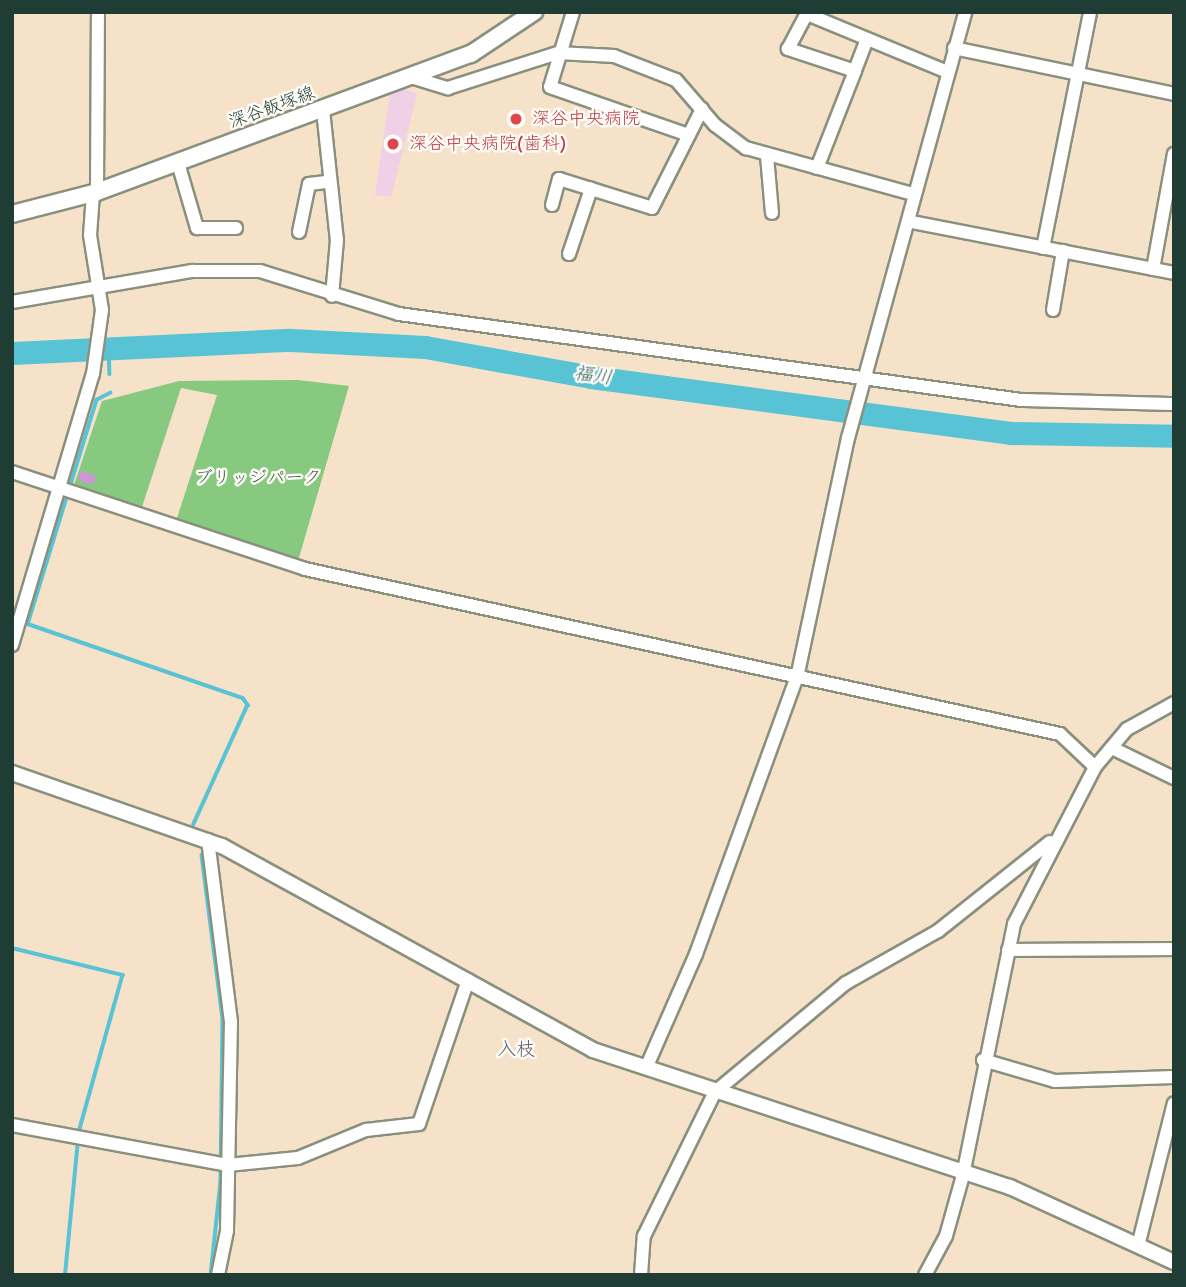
<!DOCTYPE html>
<meta charset="utf-8">
<style>
body{margin:0}
#map{position:relative;width:1186px;height:1287px;overflow:hidden;background:#f5e2c9;font-family:"Balsamiq Sans","Klee One",sans-serif}
div>[style]{position:absolute}
.built>*{inset:0;background:#efd0e6}
.green>*{inset:0;background:#88c980}
.stream>*{height:3.5px;margin:-1.75px;padding:0 1.75px;transform-origin:1.75px;border-radius:1.75px;background:#58c3d4}
.river>*{height:23px;margin:-11.5px;padding:0 11.5px;transform-origin:11.5px;border-radius:11.5px;background:#58c3d4}
.building>*{inset:0;background:#ce96d4}
.roads{filter:drop-shadow(2px 0 #8a907e) drop-shadow(-2px 0 #8a907e) drop-shadow(0 2px #8a907e) drop-shadow(0 -2px #8a907e)}
.minor>*{height:12px;margin:-6px;padding:0 6px;transform-origin:6px;border-radius:6px;background:#fff}
.tertiary>*{height:14px;margin:-7px;padding:0 7px;transform-origin:7px;border-radius:7px;background:#fff}
.secondary>*{height:16px;margin:-8px;padding:0 8px;transform-origin:8px;border-radius:8px;background:#fff}
.dots>*{width:19px;height:19px;translate:-50% -50%;box-sizing:border-box;border:4px solid #fdfcf7;border-radius:50%}
span{translate:-50% -50%;white-space:nowrap;text-align:center;line-height:1.15;-webkit-text-stroke:5px #fdfcf7;paint-order:stroke}
.street-label{font-size:18px;color:#1f3d34}
.health-label{font-size:18px;color:#be3a42}
.left{translate:0 -50%;text-align:left}
.park-label{font-size:18px;color:#396047}
.water-label{font-size:19px;color:#2d5e5c;font-style:italic}
.neighbourhood-label{font-size:19px;color:#5c5c6c}
.frame{position:absolute;inset:0;border:14px solid #1f3d34;pointer-events:none}
</style>
<div id="map">
<div class="built">
<i style="clip-path:polygon(402px 88px,417px 94px,391px 197px,375px 195px,390px 93px)"></i>
</div>
<div class="green">
<i style="clip-path:polygon(298px 380px,349px 386px,298px 561px,176px 521px,217px 395px,181px 388px,141px 510px,73px 488px,102px 401px,179px 381px)"></i>
</div>
<div class="stream">
<i style="left:109px;top:348px;width:26px;rotate:88deg"></i>
<i style="left:111px;top:393px;width:16px;rotate:153deg"></i>
<i style="left:97px;top:400px;width:234px;rotate:107.1deg"></i>
<i style="left:28px;top:624px;width:227px;rotate:19deg"></i>
<i style="left:243px;top:698px;width:9px;rotate:54deg"></i>
<i style="left:248px;top:705px;width:131px;rotate:114.4deg"></i>
<i style="left:202px;top:855px;width:164px;rotate:82.7deg"></i>
<i style="left:223px;top:1018px;width:164px;rotate:90.7deg"></i>
<i style="left:221px;top:1182px;width:94px;rotate:96.1deg"></i>
<i style="left:12px;top:948px;width:114px;rotate:13.7deg"></i>
<i style="left:123px;top:975px;width:164px;rotate:105.6deg"></i>
<i style="left:65px;top:1275px;width:135px;rotate:-84.5deg"></i>
</div>
<div class="river">
<i style="left:12px;top:353px;width:279px;rotate:-2.7deg"></i>
<i style="left:291px;top:340px;width:134px;rotate:3deg"></i>
<i style="left:425px;top:347px;width:169px;rotate:10.2deg"></i>
<i style="left:591px;top:377px;width:423px;rotate:7.6deg"></i>
<i style="left:1010px;top:433px;width:164px;rotate:1deg"></i>
</div>
<div class="building">
<i style="clip-path:polygon(81px 471px,96px 476px,93px 485px,78px 480px)"></i>
</div>
<div class="roads">
<div class="minor">
<i style="left:573px;top:12px;width:78px;rotate:107deg"></i>
<i style="left:550px;top:87px;width:147px;rotate:19.1deg"></i>
<i style="left:867px;top:39px;width:34px;rotate:111deg"></i>
<i style="left:855px;top:71px;width:71px;rotate:-161.8deg"></i>
<i style="left:788px;top:49px;width:40px;rotate:-62deg"></i>
<i style="left:807px;top:14px;width:152px;rotate:22.4deg"></i>
<i style="left:954px;top:48px;width:225px;rotate:11.8deg"></i>
<i style="left:411px;top:77px;width:39px;rotate:17deg"></i>
<i style="left:448px;top:88px;width:115px;rotate:-17.7deg"></i>
<i style="left:558px;top:53px;width:56px;rotate:3.1deg"></i>
<i style="left:614px;top:56px;width:66px;rotate:21.2deg"></i>
<i style="left:676px;top:80px;width:60px;rotate:49.1deg"></i>
<i style="left:715px;top:125px;width:39px;rotate:37deg"></i>
<i style="left:746px;top:148px;width:173px;rotate:15.4deg"></i>
<i style="left:323px;top:110px;width:131px;rotate:83.9deg"></i>
<i style="left:337px;top:240px;width:56px;rotate:95.1deg"></i>
<i style="left:767px;top:156px;width:57px;rotate:85deg"></i>
<i style="left:178px;top:163px;width:68px;rotate:73.7deg"></i>
<i style="left:197px;top:228px;width:39px"></i>
<i style="left:817px;top:168px;width:104px;rotate:-68.6deg"></i>
<i style="left:97px;top:192px;width:180px;rotate:-89.7deg"></i>
<i style="left:552px;top:205px;width:27px;rotate:-75deg"></i>
<i style="left:559px;top:179px;width:97px;rotate:17.3deg"></i>
<i style="left:652px;top:208px;width:111px;rotate:-63.2deg"></i>
<i style="left:912px;top:222px;width:267px;rotate:11deg"></i>
<i style="left:299px;top:232px;width:49px;rotate:-78.2deg"></i>
<i style="left:309px;top:184px;width:17px;rotate:-7deg"></i>
<i style="left:1043px;top:248px;width:241px;rotate:-78.7deg"></i>
<i style="left:569px;top:254px;width:69px;rotate:-71.3deg"></i>
<i style="left:1153px;top:269px;width:117px;rotate:-79.7deg"></i>
<i style="left:12px;top:302px;width:183px;rotate:-9.8deg"></i>
<i style="left:192px;top:271px;width:68px"></i>
<i style="left:260px;top:271px;width:145px;rotate:17.2deg"></i>
<i style="left:399px;top:314px;width:628px;rotate:7.87deg"></i>
<i style="left:1021px;top:400px;width:153px;rotate:1.5deg"></i>
<i style="left:1053px;top:310px;width:60px;rotate:-80.4deg"></i>
<i style="left:12px;top:472px;width:309px;rotate:18.3deg"></i>
<i style="left:305px;top:569px;width:773px;rotate:12.33deg"></i>
<i style="left:1060px;top:734px;width:48px;rotate:43.3deg"></i>
<i style="left:12px;top:645px;width:283px;rotate:-73.4deg"></i>
<i style="left:93px;top:374px;width:65px;rotate:-82deg"></i>
<i style="left:102px;top:310px;width:76px;rotate:-99.1deg"></i>
<i style="left:90px;top:235px;width:41px;rotate:-85.8deg"></i>
<i style="left:1112px;top:748px;width:69px;rotate:25.8deg"></i>
<i style="left:208px;top:840px;width:182px;rotate:82.8deg"></i>
<i style="left:231px;top:1021px;width:210px;rotate:91.1deg"></i>
<i style="left:227px;top:1231px;width:45px;rotate:101.6deg"></i>
<i style="left:1008px;top:950px;width:166px;rotate:-0.3deg"></i>
<i style="left:983px;top:1060px;width:75px;rotate:16.3deg"></i>
<i style="left:1055px;top:1081px;width:119px;rotate:-1.9deg"></i>
<i style="left:646px;top:1068px;width:124px;rotate:-66.3deg"></i>
<i style="left:696px;top:954px;width:299px;rotate:-70deg"></i>
<i style="left:798px;top:673px;width:240px;rotate:-78deg"></i>
<i style="left:848px;top:438px;width:442px;rotate:-74.6deg"></i>
<i style="left:12px;top:1125px;width:220px;rotate:10.5deg"></i>
<i style="left:228px;top:1165px;width:70px;rotate:-5.7deg"></i>
<i style="left:298px;top:1158px;width:74px;rotate:-22.4deg"></i>
<i style="left:366px;top:1130px;width:53px;rotate:-6.5deg"></i>
<i style="left:419px;top:1124px;width:152px;rotate:-71.2deg"></i>
<i style="left:1138px;top:1246px;width:147px;rotate:-75.9deg"></i>
<i style="left:641px;top:1275px;width:39px;rotate:-86deg"></i>
<i style="left:644px;top:1236px;width:161px;rotate:-63.8deg"></i>
<i style="left:715px;top:1092px;width:170px;rotate:-39.8deg"></i>
<i style="left:846px;top:983px;width:106px;rotate:-29.5deg"></i>
<i style="left:938px;top:931px;width:143px;rotate:-38.5deg"></i>
<i style="left:925px;top:1275px;width:44px;rotate:-61.7deg"></i>
<i style="left:946px;top:1236px;width:63px;rotate:-74.4deg"></i>
<i style="left:963px;top:1175px;width:256px;rotate:-78.5deg"></i>
<i style="left:1014px;top:924px;width:177px;rotate:-62.7deg"></i>
<i style="left:1095px;top:767px;width:50px;rotate:-49.9deg"></i>
<i style="left:1127px;top:729px;width:54px;rotate:-29deg"></i>
</div>
<div class="tertiary">
<i style="left:12px;top:773px;width:222px;rotate:19.2deg"></i>
<i style="left:222px;top:846px;width:423px;rotate:28.8deg"></i>
<i style="left:593px;top:1050px;width:439px;rotate:18.2deg"></i>
<i style="left:1010px;top:1187px;width:180px;rotate:24.6deg"></i>
</div>
<div class="secondary">
<i style="left:12px;top:214px;width:88px;rotate:-14.5deg"></i>
<i style="left:97px;top:192px;width:399px;rotate:-20.3deg"></i>
<i style="left:471px;top:54px;width:76px;rotate:-33.7deg"></i>
</div>
</div>
<div class="dots">
<i style="left:516px;top:119px;background:#e0444e"></i>
<i style="left:393px;top:144px;background:#e0444e"></i>
</div>
<div class="street-label">
<span style="left:272px;top:108px;rotate:-20deg">深谷飯塚線</span>
</div>
<div class="health-label">
<span class="left" style="left:532px;top:119px">深谷中央病院</span>
<span class="left" style="left:409px;top:144px">深谷中央病院(歯科)</span>
</div>
<div class="park-label">
<span style="left:258px;top:478px">ブリッジパーク</span>
</div>
<div class="water-label">
<span style="left:593px;top:376px;rotate:8deg">福川</span>
</div>
<div class="neighbourhood-label">
<span style="left:516px;top:1050px">入枝</span>
</div>
<div class="frame"></div>
</div>
